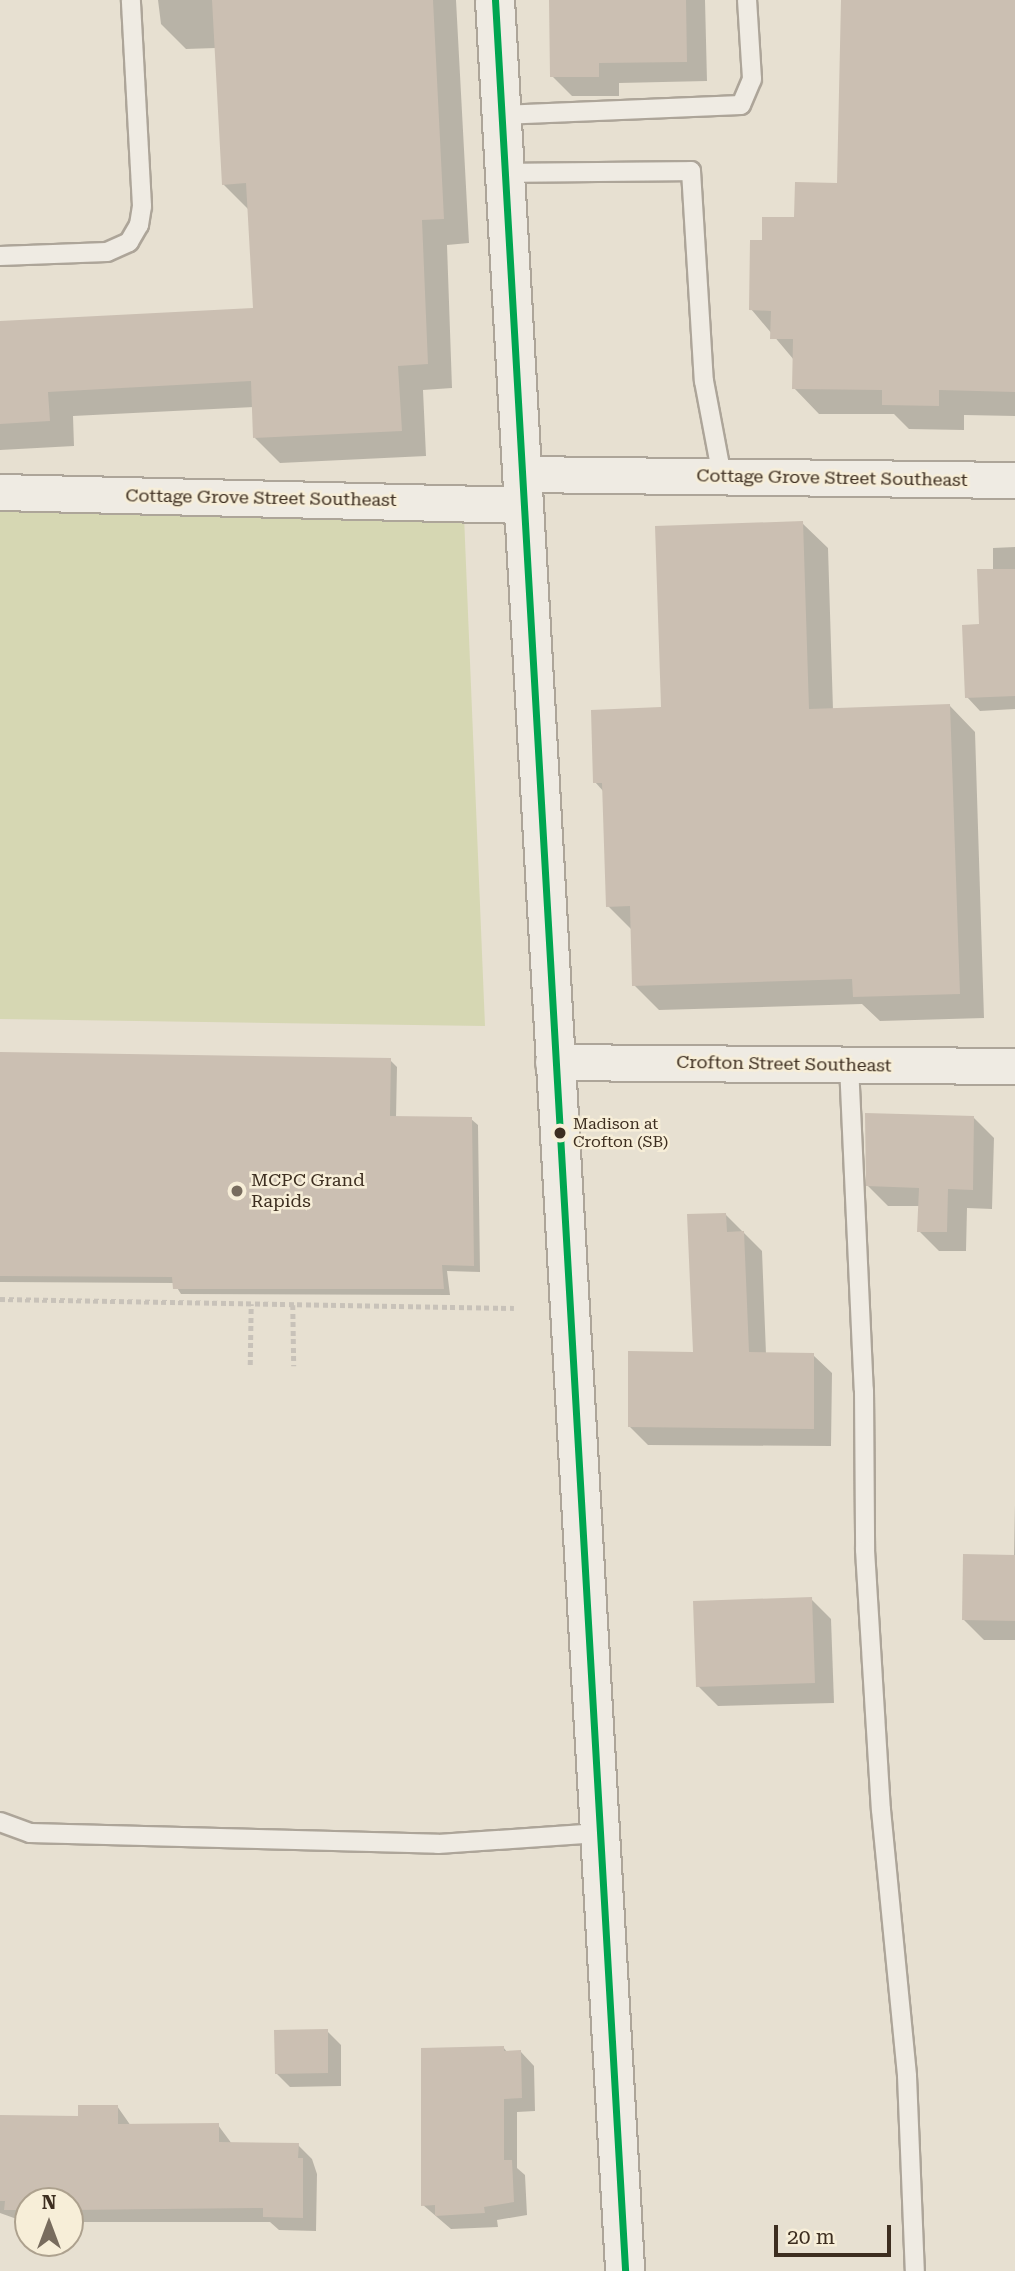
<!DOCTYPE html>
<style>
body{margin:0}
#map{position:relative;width:1015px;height:2271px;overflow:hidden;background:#e7e0d1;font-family:"Roboto Serif",serif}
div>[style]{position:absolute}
.green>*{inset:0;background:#d6d7b3}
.shadow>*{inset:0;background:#0003}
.building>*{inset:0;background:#cbbfb2}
.path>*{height:4.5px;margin-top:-2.25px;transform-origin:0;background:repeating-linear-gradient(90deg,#c8c2b9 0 5px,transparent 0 8.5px)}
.roads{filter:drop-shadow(2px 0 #ada599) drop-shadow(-2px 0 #ada599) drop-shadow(0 2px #ada599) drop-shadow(0 -2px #ada599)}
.lane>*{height:18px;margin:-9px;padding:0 9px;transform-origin:9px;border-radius:9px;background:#efebe3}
.street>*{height:35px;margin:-17.5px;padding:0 17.5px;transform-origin:17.5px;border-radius:17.5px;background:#efebe3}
.secondary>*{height:38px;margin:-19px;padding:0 19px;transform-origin:19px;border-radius:19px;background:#efebe3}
.bus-1>*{height:7px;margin:-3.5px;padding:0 3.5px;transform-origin:3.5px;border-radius:3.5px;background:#00a651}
.dots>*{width:19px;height:19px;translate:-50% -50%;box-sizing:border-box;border:4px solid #f7eed8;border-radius:50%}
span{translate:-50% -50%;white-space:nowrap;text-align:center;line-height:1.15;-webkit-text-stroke:5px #f7eed8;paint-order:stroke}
.bus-label{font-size:16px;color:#3d2e20}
.left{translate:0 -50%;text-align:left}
.street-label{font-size:18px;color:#3d2e20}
.poi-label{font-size:18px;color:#3d2e20}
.north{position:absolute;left:14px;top:2187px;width:70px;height:70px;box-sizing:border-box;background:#f7eed8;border:2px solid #ada18e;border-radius:50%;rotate:0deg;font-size:19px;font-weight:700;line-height:28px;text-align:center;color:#3d2e20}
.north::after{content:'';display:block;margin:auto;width:24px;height:32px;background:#786c5e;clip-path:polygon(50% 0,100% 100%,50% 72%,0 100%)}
.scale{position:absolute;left:774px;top:2225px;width:117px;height:32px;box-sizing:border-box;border:4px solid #3d2e20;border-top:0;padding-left:9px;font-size:21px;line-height:24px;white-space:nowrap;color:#3d2e20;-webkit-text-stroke:5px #f7eed8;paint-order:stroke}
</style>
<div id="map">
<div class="green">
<i style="clip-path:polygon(0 505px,464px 516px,485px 1026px,0 1019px)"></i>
</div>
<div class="shadow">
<i style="clip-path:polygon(158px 0,456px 0,469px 243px,447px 245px,452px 388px,423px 390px,426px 456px,280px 463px,255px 438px,254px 407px,73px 416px,74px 446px,0 450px,0 323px,255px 310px,249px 210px,223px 184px,216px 48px,186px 49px,161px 24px)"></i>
<i style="clip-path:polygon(550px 0,705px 0,707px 81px,619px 83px,619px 96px,572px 96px,552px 76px)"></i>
<i style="clip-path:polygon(843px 0,1015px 0,1015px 416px,964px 415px,964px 430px,909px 429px,894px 414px,819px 414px,794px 388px,794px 360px,751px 309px,763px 242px,839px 184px)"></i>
<i style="clip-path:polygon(802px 523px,828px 548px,833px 710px,950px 706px,975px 732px,984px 1018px,880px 1021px,862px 1004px,659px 1010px,634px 985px,633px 931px,608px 906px,604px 792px,595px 782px,663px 709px)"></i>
<i style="clip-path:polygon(1015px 547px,1015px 709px,980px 711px,967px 697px,993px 571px,993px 548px)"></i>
<i style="clip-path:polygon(0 1054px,390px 1060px,397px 1067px,396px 1118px,471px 1119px,478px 1125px,480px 1272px,447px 1271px,450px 1295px,181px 1294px,174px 1283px,0 1282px)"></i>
<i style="clip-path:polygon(974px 1118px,994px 1138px,992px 1209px,967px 1208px,966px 1251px,939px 1251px,919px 1231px,920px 1206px,888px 1206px,868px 1186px)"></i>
<i style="clip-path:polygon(726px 1215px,762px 1251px,766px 1354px,813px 1355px,832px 1373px,831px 1446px,648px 1445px,629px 1426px,695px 1353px)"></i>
<i style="clip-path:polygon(1015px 1504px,1015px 1640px,984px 1640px,964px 1620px,1014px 1556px)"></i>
<i style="clip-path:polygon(811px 1599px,831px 1619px,834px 1703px,718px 1706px,698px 1686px)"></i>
<i style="clip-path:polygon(327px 2031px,341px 2045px,341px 2086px,290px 2087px,276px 2073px)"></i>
<i style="clip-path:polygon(503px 2047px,508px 2053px,521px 2052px,534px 2066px,535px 2111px,517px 2112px,517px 2168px,525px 2175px,527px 2215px,497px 2220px,498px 2227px,451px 2229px,423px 2205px)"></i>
<i style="clip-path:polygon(117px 2106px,131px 2126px,218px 2125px,232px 2144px,298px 2145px,312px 2159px,317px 2174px,316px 2231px,279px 2230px,270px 2222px,70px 2222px,70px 2201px,28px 2201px,28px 2223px,0 2213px,0 2117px,79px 2117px)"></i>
</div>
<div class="building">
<i style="clip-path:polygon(212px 0,433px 0,444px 219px,422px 220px,428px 364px,398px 366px,402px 431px,253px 438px,251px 381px,48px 392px,50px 421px,0 424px,0 321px,253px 308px,246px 183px,222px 185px)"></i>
<i style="clip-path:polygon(549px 0,686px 0,687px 62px,599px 63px,599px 77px,550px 77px)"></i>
<i style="clip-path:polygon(841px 0,1015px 0,1015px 392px,939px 390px,939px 406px,882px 405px,882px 390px,792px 389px,793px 339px,770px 339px,771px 311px,749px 310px,750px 240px,762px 240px,762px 217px,794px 217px,795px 182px,837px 183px)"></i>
<i style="clip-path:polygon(803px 521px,809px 709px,950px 704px,960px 994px,853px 997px,852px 979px,632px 986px,630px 906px,606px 907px,602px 783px,593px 783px,591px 710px,661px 707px,655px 526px)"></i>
<i style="clip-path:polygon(977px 569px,1015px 569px,1015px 696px,965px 698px,962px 625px,979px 624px)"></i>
<i style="clip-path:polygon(0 1052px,391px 1058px,390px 1116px,472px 1117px,474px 1266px,442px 1265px,444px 1289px,173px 1289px,172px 1277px,0 1276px)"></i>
<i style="clip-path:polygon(865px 1113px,974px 1116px,973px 1190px,948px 1189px,947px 1232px,917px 1232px,919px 1188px,866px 1186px)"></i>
<i style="clip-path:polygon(726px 1213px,727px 1232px,744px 1231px,749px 1352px,814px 1353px,814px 1429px,628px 1427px,628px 1351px,693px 1352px,687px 1214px)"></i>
<i style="clip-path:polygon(963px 1554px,1015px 1555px,1015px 1621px,962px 1620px)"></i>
<i style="clip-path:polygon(812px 1597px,815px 1683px,696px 1687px,693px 1601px)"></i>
<i style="clip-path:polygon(328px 2029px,328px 2073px,275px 2074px,274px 2030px)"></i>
<i style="clip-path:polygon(504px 2046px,504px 2051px,521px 2050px,522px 2098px,504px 2099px,504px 2160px,512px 2160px,514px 2202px,484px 2207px,485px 2213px,435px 2216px,435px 2205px,421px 2206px,421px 2048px)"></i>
<i style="clip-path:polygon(78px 2105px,118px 2105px,118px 2124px,219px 2123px,219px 2142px,299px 2143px,298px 2158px,303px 2158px,303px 2218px,263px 2217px,263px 2208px,70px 2210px,70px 2201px,28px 2201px,28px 2210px,4px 2210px,5px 2201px,0 2201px,0 2115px,78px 2116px)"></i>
</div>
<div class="path">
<i style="left:0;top:1299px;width:514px;rotate:1deg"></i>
<i style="left:293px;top:1305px;width:61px;rotate:89.1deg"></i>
<i style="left:250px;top:1365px;width:61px;rotate:-89.1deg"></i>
</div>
<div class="roads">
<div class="lane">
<i style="left:501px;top:115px;width:240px;rotate:-2.4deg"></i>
<i style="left:741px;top:105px;width:28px;rotate:-67deg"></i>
<i style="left:752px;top:79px;width:79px;rotate:-93.6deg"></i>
<i style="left:505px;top:173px;width:186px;rotate:-0.6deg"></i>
<i style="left:691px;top:171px;width:210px;rotate:86.5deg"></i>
<i style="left:704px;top:381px;width:97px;rotate:79.3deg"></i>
<i style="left:0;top:256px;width:107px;rotate:-2.1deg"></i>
<i style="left:107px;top:252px;width:24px;rotate:-24deg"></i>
<i style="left:129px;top:242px;width:20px;rotate:-60deg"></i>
<i style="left:139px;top:225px;width:19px;rotate:-81deg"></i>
<i style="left:142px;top:206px;width:206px;rotate:-93.1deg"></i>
<i style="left:849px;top:1065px;width:325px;rotate:87.4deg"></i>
<i style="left:864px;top:1390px;width:160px;rotate:89.6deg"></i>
<i style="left:865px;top:1550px;width:260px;rotate:86.5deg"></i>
<i style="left:881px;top:1810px;width:267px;rotate:84.4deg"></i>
<i style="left:907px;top:2076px;width:195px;rotate:87.7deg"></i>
<i style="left:0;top:1822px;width:32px;rotate:20deg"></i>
<i style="left:30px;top:1833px;width:408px;rotate:1.5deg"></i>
<i style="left:438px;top:1844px;width:161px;rotate:-3.9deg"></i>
</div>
<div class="street">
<i style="left:522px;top:474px;width:493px;rotate:0.7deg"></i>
<i style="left:0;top:492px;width:523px;rotate:1.42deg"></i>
<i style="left:553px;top:1062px;width:462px;rotate:0.5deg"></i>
</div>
<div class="secondary">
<i style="left:495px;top:0;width:2275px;rotate:86.72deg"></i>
</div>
</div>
<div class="bus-1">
<i style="left:495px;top:0;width:2275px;rotate:86.72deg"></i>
</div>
<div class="dots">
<i style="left:560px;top:1133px;background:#3d2e20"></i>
<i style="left:237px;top:1191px;background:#786c5e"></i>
</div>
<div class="bus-label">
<span class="left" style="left:573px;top:1133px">Madison at<br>Crofton (SB)</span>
</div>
<div class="street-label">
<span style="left:832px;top:478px;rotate:1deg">Cottage Grove Street Southeast</span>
<span style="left:261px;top:498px;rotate:1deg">Cottage Grove Street Southeast</span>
<span style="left:784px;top:1064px;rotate:1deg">Crofton Street Southeast</span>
</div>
<div class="poi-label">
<span class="left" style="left:251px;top:1191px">MCPC Grand<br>Rapids</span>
</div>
<div class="north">N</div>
<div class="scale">20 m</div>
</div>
